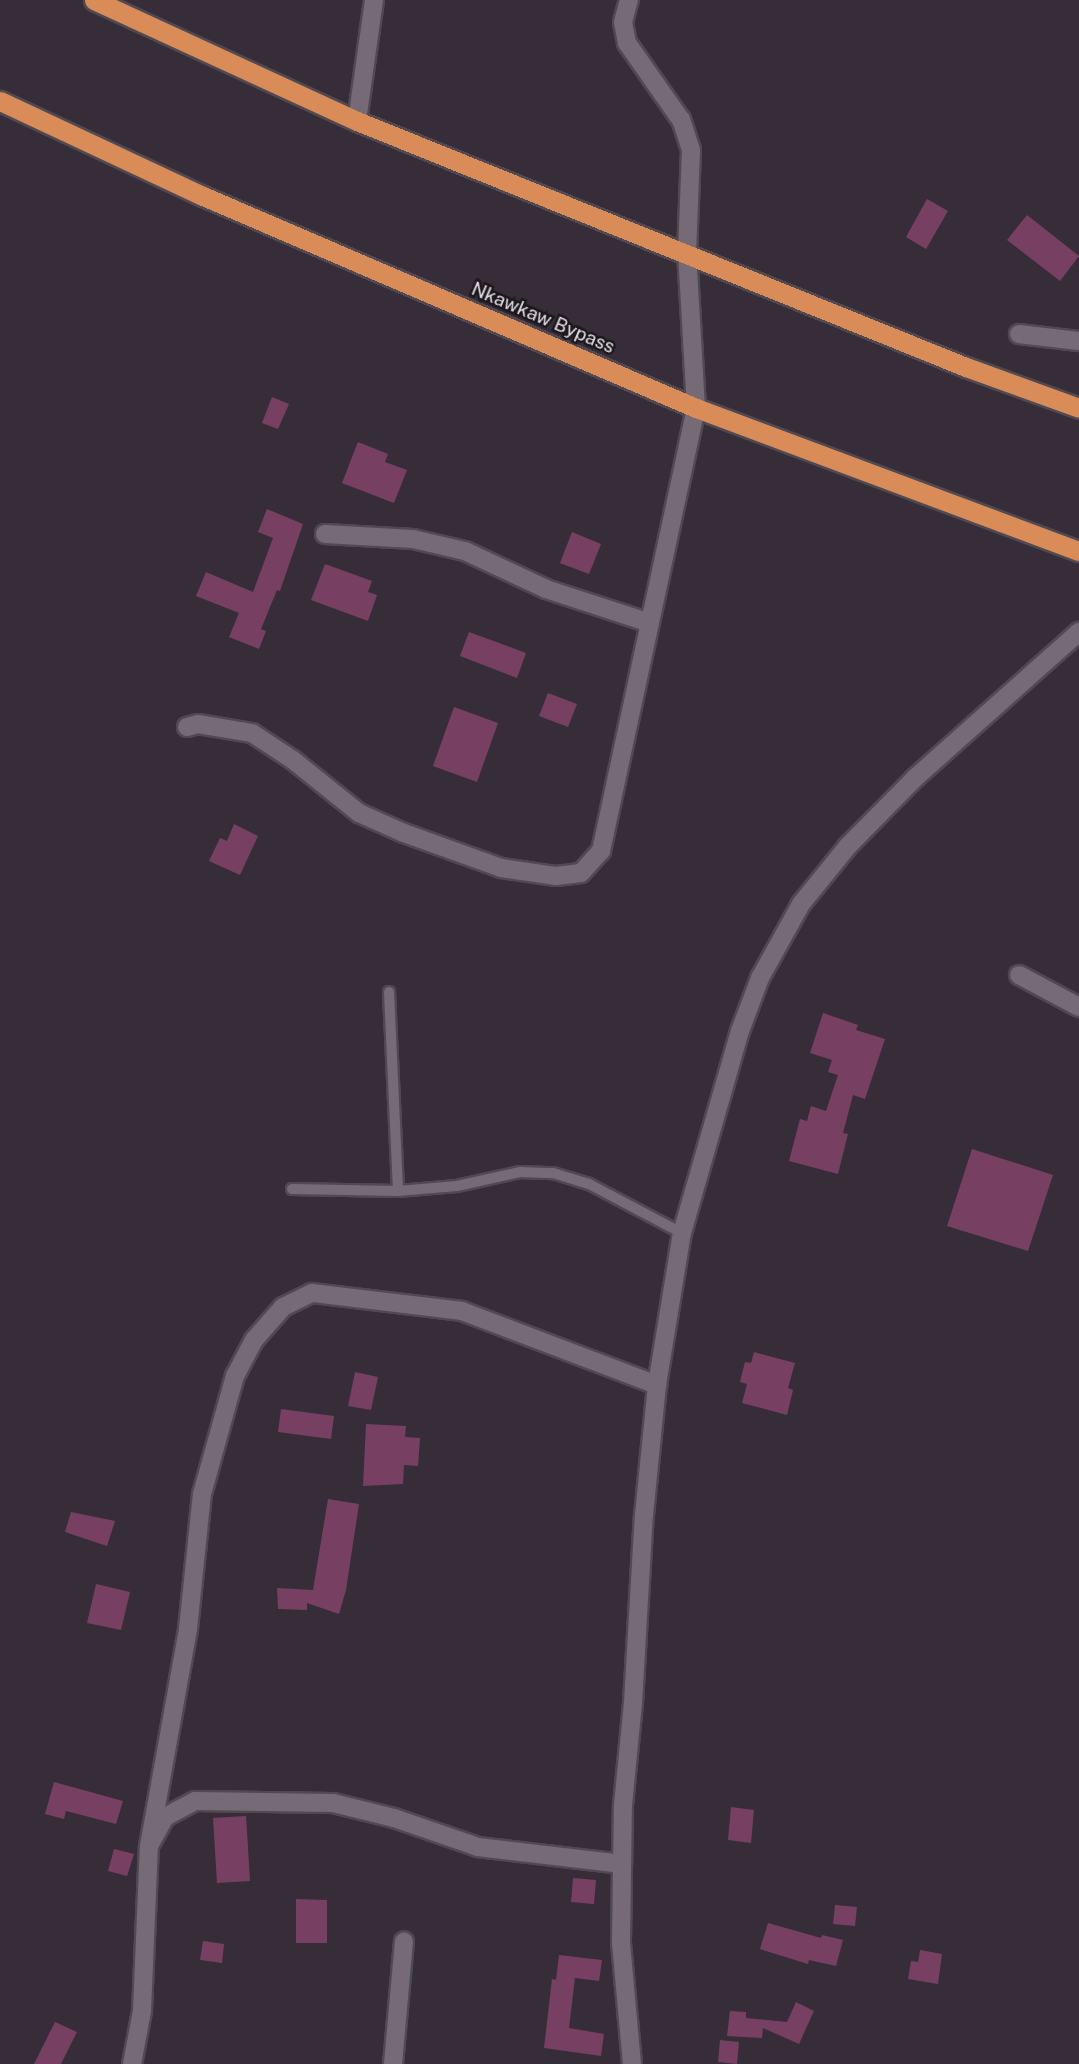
<!DOCTYPE html>
<style>
body{margin:0}
#map{position:relative;width:1079px;height:2064px;overflow:hidden;background:#372d38;font-family:"Public Sans",sans-serif}
div>[style]{position:absolute}
.building>*{inset:0;background:#774062}
.roads{filter:drop-shadow(2px 0 #514952) drop-shadow(-2px 0 #514952) drop-shadow(0 2px #514952) drop-shadow(0 -2px #514952)}
.service>*{height:10px;margin:-5px;padding:0 5px;transform-origin:5px;border-radius:5px;background:#756a76}
.minor>*{height:18px;margin:-9px;padding:0 9px;transform-origin:9px;border-radius:9px;background:#756a76}
.trunk>*{height:19px;margin:-9.5px;padding:0 9.5px;transform-origin:9.5px;border-radius:9.5px;background:#d98c58}
span{translate:-50% -50%;white-space:nowrap;text-align:center;line-height:1.15;-webkit-text-stroke:5px #1c171c;paint-order:stroke}
.street-label{font-size:19px;color:#e3dde4}
</style>
<div id="map">
<div class="building">
<i style="clip-path:polygon(927px 199px,948px 211px,926px 249px,906px 237px)"></i>
<i style="clip-path:polygon(1027px 215px,1079px 256px,1060px 281px,1007px 240px)"></i>
<i style="clip-path:polygon(272px 397px,289px 404px,278px 429px,262px 423px)"></i>
<i style="clip-path:polygon(358px 442px,388px 454px,385px 462px,407px 470px,394px 503px,342px 483px)"></i>
<i style="clip-path:polygon(267px 509px,303px 524px,280px 591px,277px 590px,261px 629px,266px 631px,259px 649px,229px 637px,239px 613px,196px 596px,206px 572px,253px 592px,273px 538px,258px 532px)"></i>
<i style="clip-path:polygon(572px 532px,601px 544px,589px 574px,560px 563px)"></i>
<i style="clip-path:polygon(325px 564px,372px 581px,368px 592px,377px 595px,368px 621px,311px 600px)"></i>
<i style="clip-path:polygon(469px 632px,526px 653px,517px 678px,460px 656px)"></i>
<i style="clip-path:polygon(548px 693px,577px 704px,568px 727px,539px 716px)"></i>
<i style="clip-path:polygon(454px 707px,498px 723px,477px 782px,433px 766px)"></i>
<i style="clip-path:polygon(234px 824px,258px 836px,240px 875px,209px 861px,220px 838px,227px 841px)"></i>
<i style="clip-path:polygon(823px 1013px,858px 1025px,856px 1030px,885px 1039px,865px 1099px,853px 1095px,843px 1133px,848px 1134px,838px 1174px,789px 1161px,800px 1119px,807px 1121px,811px 1106px,826px 1111px,838px 1075px,828px 1072px,832px 1060px,810px 1053px)"></i>
<i style="clip-path:polygon(972px 1149px,1053px 1175px,1028px 1251px,947px 1226px)"></i>
<i style="clip-path:polygon(754px 1352px,795px 1363px,788px 1388px,793px 1390px,787px 1415px,742px 1403px,747px 1384px,740px 1382px,745px 1362px,751px 1363px)"></i>
<i style="clip-path:polygon(355px 1372px,378px 1377px,371px 1410px,348px 1406px)"></i>
<i style="clip-path:polygon(281px 1409px,334px 1416px,331px 1439px,278px 1432px)"></i>
<i style="clip-path:polygon(366px 1424px,406px 1426px,405px 1437px,420px 1438px,418px 1466px,404px 1465px,403px 1484px,363px 1486px)"></i>
<i style="clip-path:polygon(328px 1499px,359px 1504px,346px 1590px,339px 1614px,307px 1603px,307px 1610px,278px 1609px,277px 1588px,313px 1590px)"></i>
<i style="clip-path:polygon(71px 1512px,115px 1521px,107px 1546px,65px 1532px)"></i>
<i style="clip-path:polygon(96px 1584px,130px 1592px,121px 1630px,87px 1623px)"></i>
<i style="clip-path:polygon(54px 1782px,123px 1801px,116px 1824px,66px 1811px,64px 1819px,45px 1814px)"></i>
<i style="clip-path:polygon(731px 1807px,754px 1810px,751px 1843px,728px 1840px)"></i>
<i style="clip-path:polygon(246px 1816px,250px 1881px,217px 1883px,213px 1818px)"></i>
<i style="clip-path:polygon(114px 1849px,134px 1854px,127px 1876px,108px 1871px)"></i>
<i style="clip-path:polygon(573px 1878px,596px 1880px,594px 1904px,571px 1902px)"></i>
<i style="clip-path:polygon(296px 1899px,327px 1900px,327px 1943px,296px 1943px)"></i>
<i style="clip-path:polygon(835px 1905px,857px 1907px,855px 1926px,833px 1924px)"></i>
<i style="clip-path:polygon(768px 1923px,821px 1938px,822px 1935px,843px 1940px,836px 1966px,809px 1960px,808px 1964px,760px 1949px)"></i>
<i style="clip-path:polygon(203px 1941px,224px 1944px,222px 1963px,200px 1960px)"></i>
<i style="clip-path:polygon(920px 1950px,942px 1954px,938px 1984px,908px 1979px,911px 1961px,918px 1962px)"></i>
<i style="clip-path:polygon(559px 1955px,602px 1960px,599px 1981px,575px 1978px,569px 2028px,604px 2034px,601px 2056px,544px 2048px,552px 1979px,556px 1980px)"></i>
<i style="clip-path:polygon(796px 2002px,814px 2011px,799px 2044px,763px 2028px,762px 2038px,727px 2036px,730px 2011px,746px 2012px,746px 2018px,787px 2022px)"></i>
<i style="clip-path:polygon(55px 2022px,77px 2032px,61px 2064px,34px 2064px)"></i>
<i style="clip-path:polygon(720px 2040px,739px 2042px,737px 2064px,718px 2062px)"></i>
</div>
<div class="roads">
<div class="service">
<i style="left:389px;top:992px;width:199px;rotate:87.4deg"></i>
<i style="left:292px;top:1189px;width:106px;rotate:1.1deg"></i>
<i style="left:398px;top:1191px;width:59px;rotate:-4.8deg"></i>
<i style="left:457px;top:1186px;width:65px;rotate:-12.5deg"></i>
<i style="left:520px;top:1172px;width:33px;rotate:2deg"></i>
<i style="left:553px;top:1173px;width:38px;rotate:17deg"></i>
<i style="left:589px;top:1184px;width:105px;rotate:27.8deg"></i>
</div>
<div class="minor">
<i style="left:357px;top:121px;width:122px;rotate:-82deg"></i>
<i style="left:1019px;top:334px;width:60px;rotate:6.7deg"></i>
<i style="left:325px;top:534px;width:88px;rotate:3.3deg"></i>
<i style="left:413px;top:539px;width:53px;rotate:13deg"></i>
<i style="left:465px;top:551px;width:89px;rotate:25.1deg"></i>
<i style="left:546px;top:589px;width:109px;rotate:18.1deg"></i>
<i style="left:187px;top:727px;width:11px;rotate:-15deg"></i>
<i style="left:198px;top:724px;width:55px;rotate:9.5deg"></i>
<i style="left:252px;top:733px;width:49px;rotate:33.4deg"></i>
<i style="left:293px;top:760px;width:85px;rotate:38.8deg"></i>
<i style="left:359px;top:813px;width:49px;rotate:24deg"></i>
<i style="left:404px;top:833px;width:103px;rotate:19.8deg"></i>
<i style="left:501px;top:868px;width:56px;rotate:8.3deg"></i>
<i style="left:556px;top:876px;width:25px;rotate:-7deg"></i>
<i style="left:581px;top:873px;width:30px;rotate:-48deg"></i>
<i style="left:601px;top:851px;width:453px;rotate:-77.9deg"></i>
<i style="left:696px;top:408px;width:154px;rotate:-93.3deg"></i>
<i style="left:687px;top:254px;width:104px;rotate:-87.8deg"></i>
<i style="left:691px;top:150px;width:32px;rotate:-108deg"></i>
<i style="left:681px;top:120px;width:94px;rotate:-125deg"></i>
<i style="left:627px;top:43px;width:21px;rotate:-101deg"></i>
<i style="left:623px;top:22px;width:23px;rotate:-75deg"></i>
<i style="left:1019px;top:975px;width:68px;rotate:28.1deg"></i>
<i style="left:149px;top:1846px;width:220px;rotate:-79.8deg"></i>
<i style="left:188px;top:1629px;width:136px;rotate:-84.1deg"></i>
<i style="left:202px;top:1494px;width:123px;rotate:-74.4deg"></i>
<i style="left:235px;top:1376px;width:41px;rotate:-62.2deg"></i>
<i style="left:254px;top:1340px;width:44px;rotate:-48.7deg"></i>
<i style="left:283px;top:1307px;width:32px;rotate:-26deg"></i>
<i style="left:312px;top:1293px;width:151px;rotate:6.8deg"></i>
<i style="left:462px;top:1311px;width:209px;rotate:20.8deg"></i>
<i style="left:132px;top:2064px;width:54px;rotate:-79.3deg"></i>
<i style="left:142px;top:2011px;width:165px;rotate:-87.6deg"></i>
<i style="left:149px;top:1846px;width:33px;rotate:-61deg"></i>
<i style="left:165px;top:1817px;width:34px;rotate:-28deg"></i>
<i style="left:195px;top:1801px;width:138px;rotate:0.8deg"></i>
<i style="left:333px;top:1803px;width:63px;rotate:13.8deg"></i>
<i style="left:394px;top:1818px;width:89px;rotate:19deg"></i>
<i style="left:478px;top:1847px;width:145px;rotate:6.7deg"></i>
<i style="left:393px;top:2064px;width:123px;rotate:-84.9deg"></i>
<i style="left:632px;top:2064px;width:122px;rotate:-95.2deg"></i>
<i style="left:621px;top:1942px;width:137px;rotate:-89.2deg"></i>
<i style="left:623px;top:1805px;width:102px;rotate:-84.4deg"></i>
<i style="left:633px;top:1703px;width:188px;rotate:-86.7deg"></i>
<i style="left:644px;top:1515px;width:131px;rotate:-84.3deg"></i>
<i style="left:657px;top:1385px;width:154px;rotate:-80.7deg"></i>
<i style="left:682px;top:1233px;width:210px;rotate:-74deg"></i>
<i style="left:740px;top:1031px;width:57px;rotate:-69.3deg"></i>
<i style="left:760px;top:978px;width:85px;rotate:-61deg"></i>
<i style="left:801px;top:904px;width:75px;rotate:-51deg"></i>
<i style="left:848px;top:846px;width:95px;rotate:-45.4deg"></i>
<i style="left:915px;top:778px;width:220px;rotate:-41.7deg"></i>
</div>
<div class="trunk">
<i style="left:94px;top:0;width:289px;rotate:24.7deg"></i>
<i style="left:357px;top:121px;width:657px;rotate:22deg"></i>
<i style="left:966px;top:367px;width:120px;rotate:19.9deg"></i>
<i style="left:0;top:101px;width:224px;rotate:25.1deg"></i>
<i style="left:203px;top:196px;width:537px;rotate:23.27deg"></i>
<i style="left:696px;top:408px;width:409px;rotate:20.5deg"></i>
</div>
</div>
<div class="street-label">
<span style="left:543px;top:318px;rotate:23deg">Nkawkaw Bypass</span>
</div>
</div>
